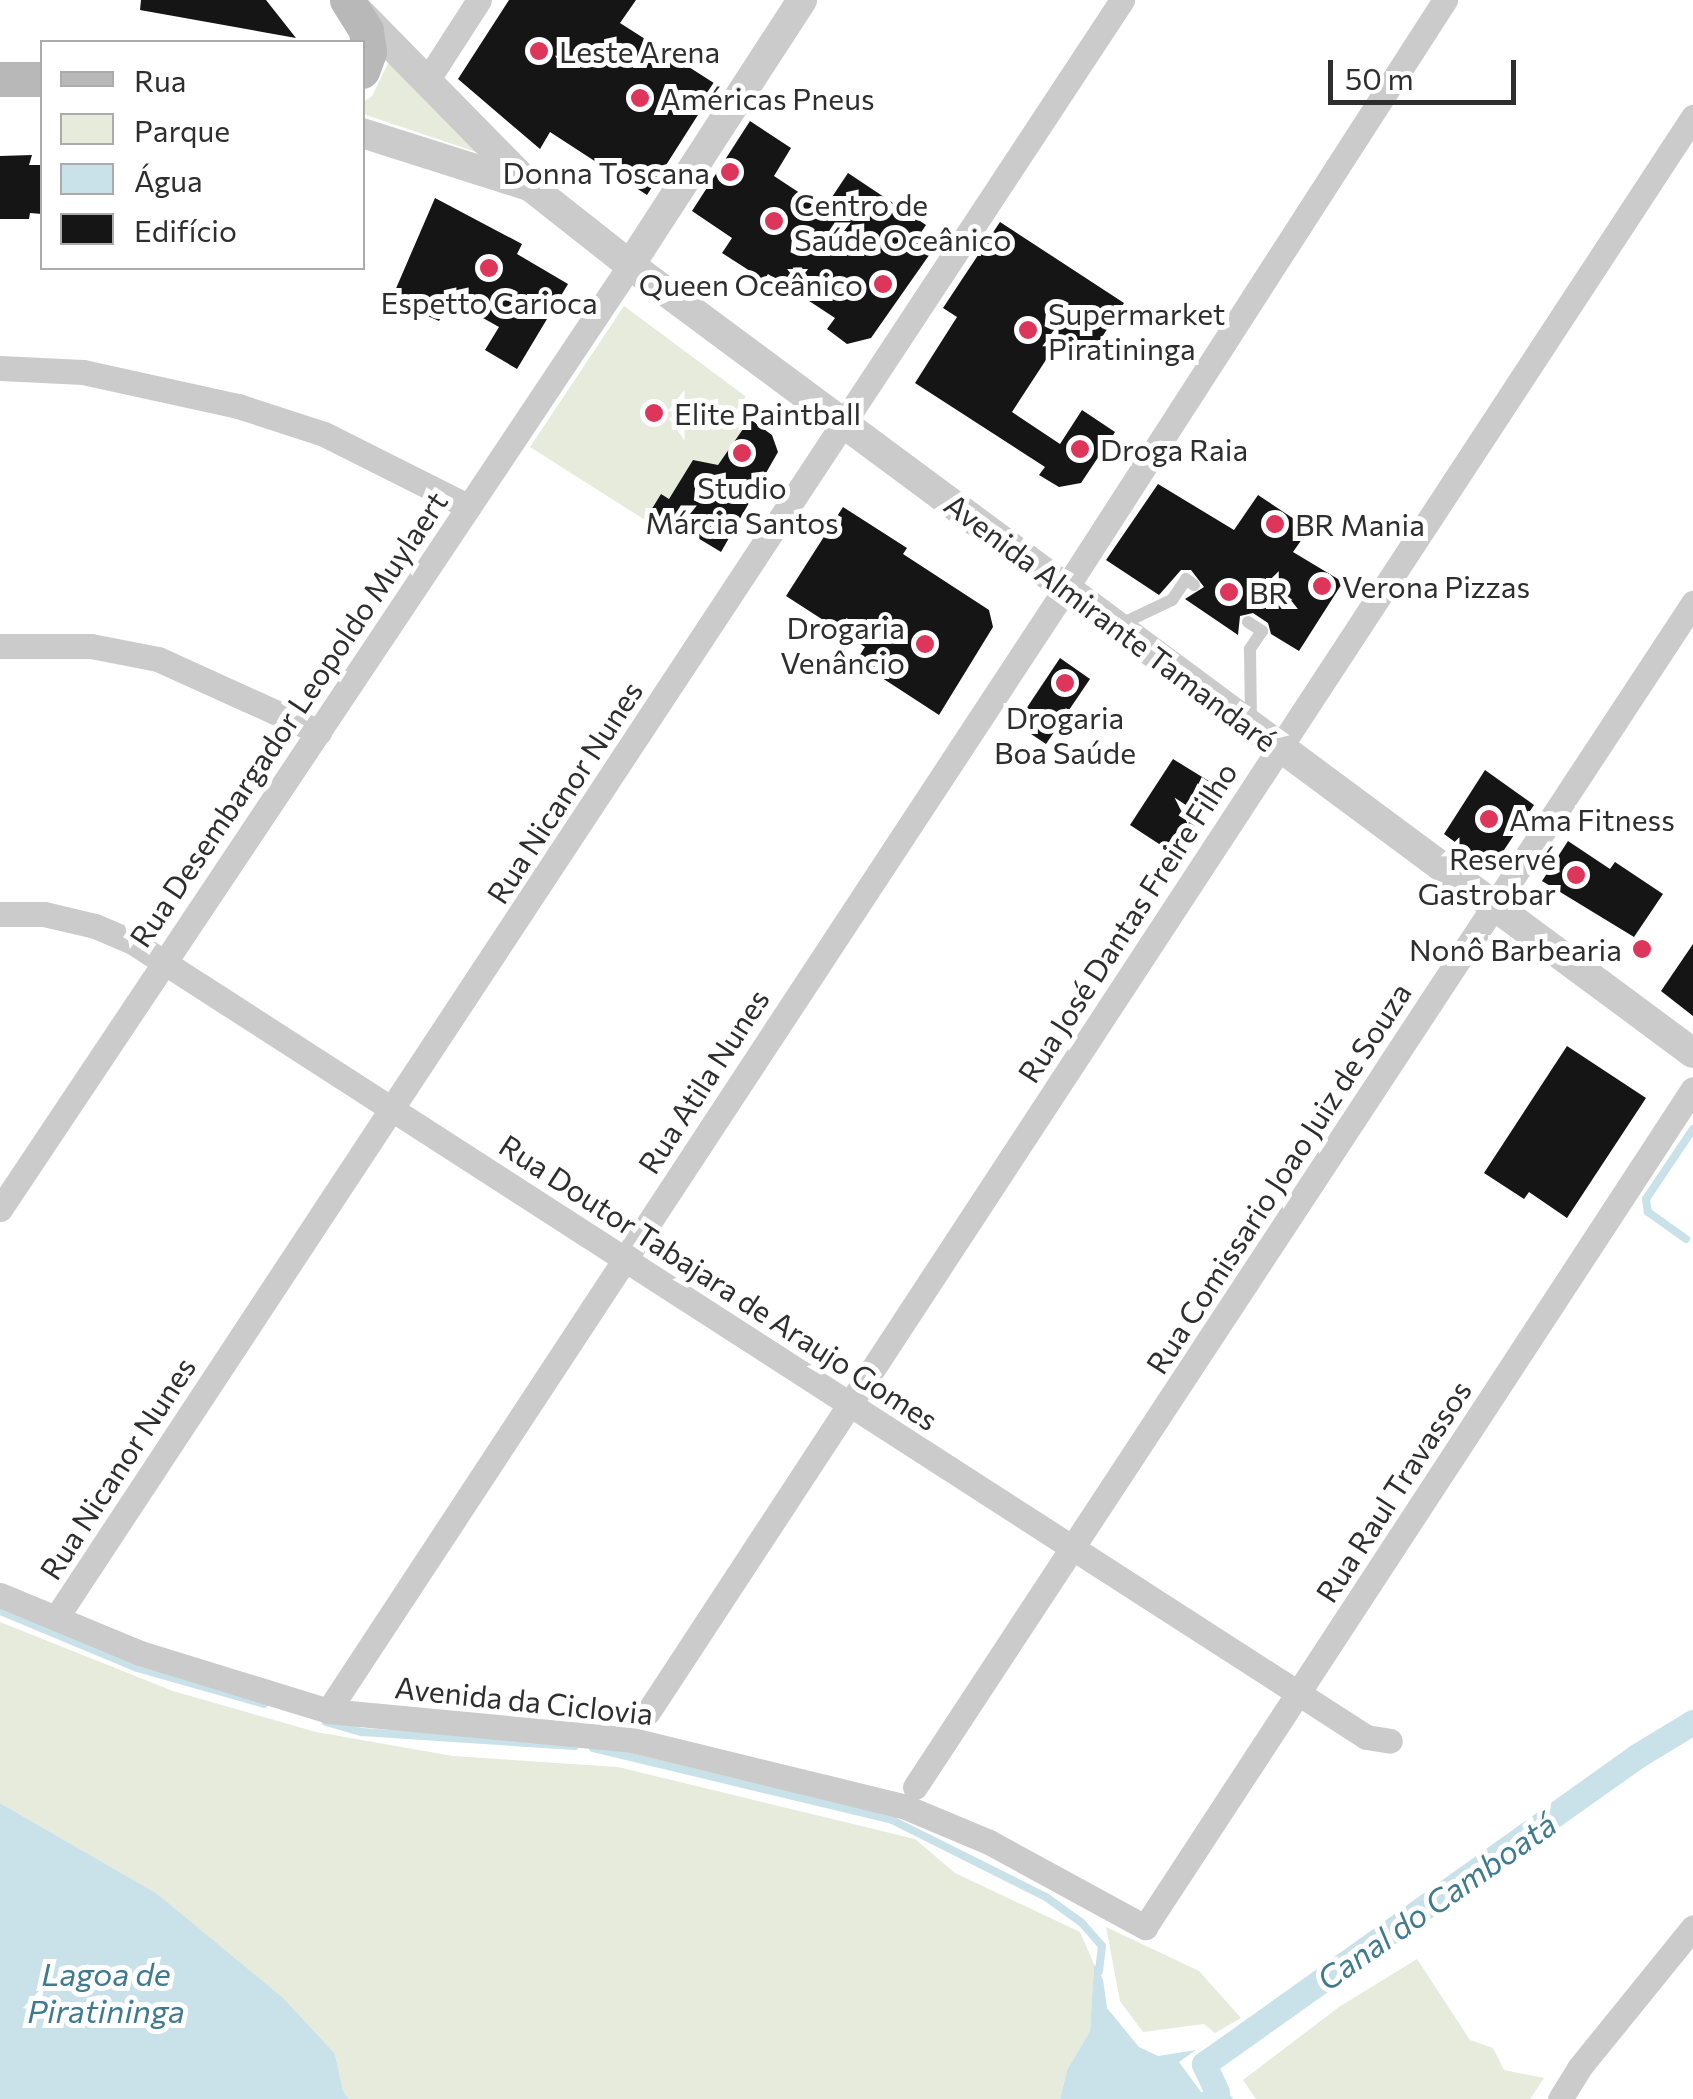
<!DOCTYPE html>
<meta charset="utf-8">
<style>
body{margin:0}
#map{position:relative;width:1693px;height:2099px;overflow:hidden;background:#fff;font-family:Commissioner,sans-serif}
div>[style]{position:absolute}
.green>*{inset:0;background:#e6ebdc}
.water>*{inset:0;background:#c9e2ea}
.stream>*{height:8px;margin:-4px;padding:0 4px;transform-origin:4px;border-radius:4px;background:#c9e2ea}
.canal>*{height:25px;margin:-12.5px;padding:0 12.5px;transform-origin:12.5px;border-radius:12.5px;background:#c9e2ea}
.building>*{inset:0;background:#151515}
.service>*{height:12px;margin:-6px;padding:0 6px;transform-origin:6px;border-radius:6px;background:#cbcbcb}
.minor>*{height:25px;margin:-12.5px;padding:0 12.5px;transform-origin:12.5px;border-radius:12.5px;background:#cbcbcb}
.tertiary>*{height:30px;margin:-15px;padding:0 15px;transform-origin:15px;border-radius:15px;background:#cbcbcb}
.secondary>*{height:35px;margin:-17.5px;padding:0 17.5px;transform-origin:17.5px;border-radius:17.5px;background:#b8b8b8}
.dots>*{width:28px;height:28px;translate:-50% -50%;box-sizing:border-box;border:5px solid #fff;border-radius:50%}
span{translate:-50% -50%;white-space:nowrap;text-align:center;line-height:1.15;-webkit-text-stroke:10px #fff;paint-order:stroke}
.poi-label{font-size:30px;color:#2e2e2e}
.left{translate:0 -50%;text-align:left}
.right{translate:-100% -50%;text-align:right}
.street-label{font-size:30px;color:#2e2e2e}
.water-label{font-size:32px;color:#3f7a8d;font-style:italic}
.legend{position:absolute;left:40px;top:40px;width:325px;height:230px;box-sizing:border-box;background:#fff;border:2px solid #ababab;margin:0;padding:12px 18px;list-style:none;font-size:30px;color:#2e2e2e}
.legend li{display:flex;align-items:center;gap:20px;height:50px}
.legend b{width:50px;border:2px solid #ababab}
.scale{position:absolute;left:1328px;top:60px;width:188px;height:45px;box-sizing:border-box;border:5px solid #2e2e2e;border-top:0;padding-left:12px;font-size:30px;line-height:35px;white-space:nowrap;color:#2e2e2e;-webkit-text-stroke:8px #fff;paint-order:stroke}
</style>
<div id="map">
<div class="green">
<i style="clip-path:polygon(389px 61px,488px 156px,363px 114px,362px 103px,372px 96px)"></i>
<i style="clip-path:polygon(624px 306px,760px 407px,718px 465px,669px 499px,661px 495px,645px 520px,530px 447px)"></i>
<i style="clip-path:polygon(0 1622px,173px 1691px,316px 1732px,453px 1756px,618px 1767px,915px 1839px,955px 1873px,1080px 1932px,1094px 1964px,1090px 2031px,1067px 2070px,1060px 2099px,349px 2099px,343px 2091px,335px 2054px,156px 1893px,0 1803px)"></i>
<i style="clip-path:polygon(1106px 1927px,1199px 1971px,1241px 2018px,1215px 2033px,1204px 2024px,1143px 2032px,1120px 2001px)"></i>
<i style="clip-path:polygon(1417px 1959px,1470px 2040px,1493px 2048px,1504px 2070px,1544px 2078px,1530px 2099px,1256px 2099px,1243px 2080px,1339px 2007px)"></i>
</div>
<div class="water">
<i style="clip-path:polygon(0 1803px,156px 1893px,283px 1998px,335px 2054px,343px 2091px,349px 2099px,0 2099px)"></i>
<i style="clip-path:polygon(1094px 1964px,1103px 1979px,1107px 2008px,1139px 2047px,1158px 2056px,1196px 2050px,1179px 2062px,1201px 2092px,1228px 2092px,1233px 2099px,1060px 2099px,1067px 2070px,1090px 2031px)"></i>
</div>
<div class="stream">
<i style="left:1686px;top:1239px;width:47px;rotate:-144.6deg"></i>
<i style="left:1648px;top:1212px;width:13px;rotate:-99deg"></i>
<i style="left:1646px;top:1199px;width:84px;rotate:-56.1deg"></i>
<i style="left:0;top:1611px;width:148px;rotate:22.6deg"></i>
<i style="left:137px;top:1668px;width:132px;rotate:15.8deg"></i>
<i style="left:326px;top:1722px;width:37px;rotate:16deg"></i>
<i style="left:362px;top:1732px;width:213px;rotate:3.8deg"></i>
<i style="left:593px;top:1748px;width:308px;rotate:13.5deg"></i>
<i style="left:892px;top:1820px;width:172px;rotate:26.6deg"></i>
<i style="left:1046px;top:1897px;width:44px;rotate:35.8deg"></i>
<i style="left:1082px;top:1923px;width:30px;rotate:49deg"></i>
<i style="left:1102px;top:1946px;width:26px;rotate:97deg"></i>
</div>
<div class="canal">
<i style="left:1217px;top:2092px;width:31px;rotate:-115deg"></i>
<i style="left:1204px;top:2064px;width:531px;rotate:-35.42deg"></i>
<i style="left:1637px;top:1756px;width:66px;rotate:-31.3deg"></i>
</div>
<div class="building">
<i style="clip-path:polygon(141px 0,266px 0,296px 38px,140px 10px)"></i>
<i style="clip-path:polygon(509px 0,636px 0,620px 23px,717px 85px,647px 195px,550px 132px,540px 149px,458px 79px)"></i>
<i style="clip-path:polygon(750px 121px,791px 148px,774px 176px,824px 209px,848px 173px,926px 225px,916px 240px,932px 251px,871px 338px,847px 344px,827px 329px,835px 318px,768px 274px,764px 280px,722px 253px,732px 238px,692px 211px)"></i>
<i style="clip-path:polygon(32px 155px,29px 165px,42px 165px,42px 214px,30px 213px,29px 219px,0 219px,0 156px)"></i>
<i style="clip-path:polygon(435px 198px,522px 244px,517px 254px,568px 284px,517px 369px,485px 350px,499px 327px,451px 300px,439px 321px,391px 300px)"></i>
<i style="clip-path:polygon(1000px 222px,1124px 303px,1086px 362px,1057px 343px,1012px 412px,1060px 444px,1082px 410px,1115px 432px,1081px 483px,1059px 487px,1039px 475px,1045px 467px,915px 383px,957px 317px,943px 308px)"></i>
<i style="clip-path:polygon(750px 419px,772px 435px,778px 452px,721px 552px,683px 529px,677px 539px,645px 520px,661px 494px,669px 499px,693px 460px,718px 465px)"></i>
<i style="clip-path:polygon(1158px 484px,1234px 530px,1258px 495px,1309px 529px,1293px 552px,1343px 582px,1299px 651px,1271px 634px,1268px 623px,1253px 613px,1240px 616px,1238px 635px,1185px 599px,1204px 587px,1191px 570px,1181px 570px,1159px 595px,1106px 560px)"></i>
<i style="clip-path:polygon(843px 507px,907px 548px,903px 554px,989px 610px,993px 627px,939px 715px,856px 661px,865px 647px,786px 596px)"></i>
<i style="clip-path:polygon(1060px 658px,1090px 679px,1046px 744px,1016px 724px)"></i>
<i style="clip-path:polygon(1173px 759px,1220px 788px,1176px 855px,1130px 825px)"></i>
<i style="clip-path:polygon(1485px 770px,1534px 805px,1494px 865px,1485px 864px,1444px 834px)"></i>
<i style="clip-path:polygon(1568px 841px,1610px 869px,1615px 862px,1663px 894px,1634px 937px,1542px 881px)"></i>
<i style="clip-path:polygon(1693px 944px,1693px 1016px,1661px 991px)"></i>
<i style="clip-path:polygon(1567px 1046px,1646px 1098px,1567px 1218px,1529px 1192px,1524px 1199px,1484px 1173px)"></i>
</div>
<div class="service">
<i style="left:1248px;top:622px;width:17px;rotate:33deg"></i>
<i style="left:1262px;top:631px;width:22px;rotate:124deg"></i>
<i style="left:1250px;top:649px;width:70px;rotate:89.2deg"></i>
<i style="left:1119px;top:625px;width:59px;rotate:-25.3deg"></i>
<i style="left:1172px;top:600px;width:25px;rotate:-56deg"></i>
<i style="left:1186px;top:579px;width:10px;rotate:37deg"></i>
</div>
<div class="minor">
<i style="left:428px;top:79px;width:94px;rotate:-57.2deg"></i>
<i style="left:0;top:368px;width:83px;rotate:2.8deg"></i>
<i style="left:83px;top:372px;width:159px;rotate:12.4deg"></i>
<i style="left:238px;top:406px;width:90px;rotate:18deg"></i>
<i style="left:324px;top:434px;width:162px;rotate:26.7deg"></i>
<i style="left:0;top:646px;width:91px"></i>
<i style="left:91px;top:646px;width:68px;rotate:11deg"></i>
<i style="left:158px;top:659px;width:177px;rotate:24.4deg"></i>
<i style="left:0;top:914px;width:44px"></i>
<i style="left:44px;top:914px;width:52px;rotate:13.2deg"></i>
<i style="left:95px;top:926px;width:39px;rotate:23deg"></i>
<i style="left:131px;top:941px;width:1469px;rotate:32.8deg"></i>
<i style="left:1366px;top:1737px;width:24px;rotate:9deg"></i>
<i style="left:0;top:1209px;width:1135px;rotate:-56.28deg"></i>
<i style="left:0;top:1595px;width:152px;rotate:22.5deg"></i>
<i style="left:140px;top:1653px;width:197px;rotate:17.1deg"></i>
<i style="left:328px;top:1711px;width:305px;rotate:5.4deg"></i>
<i style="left:632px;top:1740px;width:279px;rotate:13.7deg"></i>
<i style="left:903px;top:1806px;width:93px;rotate:22.7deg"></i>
<i style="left:989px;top:1842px;width:178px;rotate:28.6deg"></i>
<i style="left:1145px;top:1927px;width:1001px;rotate:-56.82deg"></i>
<i style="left:56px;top:1618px;width:1938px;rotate:-56.62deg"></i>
<i style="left:328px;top:1711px;width:1344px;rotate:-56.69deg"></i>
<i style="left:1066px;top:588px;width:700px;rotate:-57.2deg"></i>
<i style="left:648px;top:1712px;width:1907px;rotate:-56.77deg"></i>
<i style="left:915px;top:1787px;width:1417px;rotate:-56.69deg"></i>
<i style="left:1560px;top:2099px;width:36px;rotate:-58deg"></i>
<i style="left:1579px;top:2068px;width:181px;rotate:-51deg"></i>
</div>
<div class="tertiary">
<i style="left:357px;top:10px;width:248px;rotate:45.5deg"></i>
<i style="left:531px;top:187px;width:126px;rotate:38.2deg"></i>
<i style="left:630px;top:265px;width:1323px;rotate:36.55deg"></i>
<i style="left:362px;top:133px;width:175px;rotate:17.6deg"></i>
<i style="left:630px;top:265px;width:316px;rotate:-57deg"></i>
</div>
<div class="secondary">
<i style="left:347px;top:0;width:36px;rotate:58deg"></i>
<i style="left:366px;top:31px;width:21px;rotate:82deg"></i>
<i style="left:369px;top:52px;width:20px;rotate:110deg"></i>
<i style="left:0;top:79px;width:42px"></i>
</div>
<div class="dots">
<i style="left:539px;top:51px;background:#de365b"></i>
<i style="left:640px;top:98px;background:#de365b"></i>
<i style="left:730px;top:172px;background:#de365b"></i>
<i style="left:774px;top:221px;background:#de365b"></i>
<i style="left:489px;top:268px;background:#de365b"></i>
<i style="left:883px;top:284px;background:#de365b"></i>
<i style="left:1028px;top:330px;background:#de365b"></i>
<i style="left:654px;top:413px;background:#de365b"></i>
<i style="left:1080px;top:449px;background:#de365b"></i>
<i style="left:742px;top:453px;background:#de365b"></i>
<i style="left:1275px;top:524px;background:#de365b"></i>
<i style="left:1322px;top:586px;background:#de365b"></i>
<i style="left:1229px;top:592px;background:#de365b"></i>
<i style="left:925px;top:644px;background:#de365b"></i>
<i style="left:1065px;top:683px;background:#de365b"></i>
<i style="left:1489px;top:819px;background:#de365b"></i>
<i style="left:1576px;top:875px;background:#de365b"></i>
<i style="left:1642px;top:949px;background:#de365b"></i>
</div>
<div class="poi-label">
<span class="left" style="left:559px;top:51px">Leste Arena</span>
<span class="left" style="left:660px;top:98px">Américas Pneus</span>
<span class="right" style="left:710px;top:172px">Donna Toscana</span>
<span class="left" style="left:794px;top:221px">Centro de<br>Saúde Oceânico</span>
<span class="right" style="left:863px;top:284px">Queen Oceânico</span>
<span style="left:489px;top:302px">Espetto Carioca</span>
<span class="left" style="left:1048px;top:330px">Supermarket<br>Piratininga</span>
<span class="left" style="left:674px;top:413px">Elite Paintball</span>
<span class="left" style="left:1100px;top:449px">Droga Raia</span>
<span style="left:742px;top:504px">Studio<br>Márcia Santos</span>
<span class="left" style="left:1295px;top:524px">BR Mania</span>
<span class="left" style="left:1342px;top:586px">Verona Pizzas</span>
<span class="left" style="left:1249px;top:592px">BR</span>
<span class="right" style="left:905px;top:644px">Drogaria<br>Venâncio</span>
<span style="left:1065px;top:734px">Drogaria<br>Boa Saúde</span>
<span class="left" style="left:1509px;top:819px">Ama Fitness</span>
<span class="right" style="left:1556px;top:875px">Reservé<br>Gastrobar</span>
<span class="right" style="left:1622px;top:949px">Nonô Barbearia</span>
</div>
<div class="street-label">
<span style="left:1111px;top:622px;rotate:37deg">Avenida Almirante Tamandaré</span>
<span style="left:288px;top:719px;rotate:-56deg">Rua Desembargador Leopoldo Muylaert</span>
<span style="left:564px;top:792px;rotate:-57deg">Rua Nicanor Nunes</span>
<span style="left:1127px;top:922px;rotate:-57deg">Rua José Dantas Freire Filho</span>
<span style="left:703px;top:1081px;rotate:-57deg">Rua Atila Nunes</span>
<span style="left:1278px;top:1178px;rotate:-57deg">Rua Comissario Joao Juiz de Souza</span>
<span style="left:719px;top:1282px;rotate:33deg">Rua Doutor Tabajara de Araujo Gomes</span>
<span style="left:117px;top:1468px;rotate:-57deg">Rua Nicanor Nunes</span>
<span style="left:1393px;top:1491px;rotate:-57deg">Rua Raul Travassos</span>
<span style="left:524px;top:1700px;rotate:6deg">Avenida da Ciclovia</span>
</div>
<div class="water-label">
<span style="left:1436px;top:1901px;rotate:-35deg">Canal do Camboatá</span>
<span style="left:106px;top:1992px">Lagoa de<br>Piratininga</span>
</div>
<ul class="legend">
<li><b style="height:12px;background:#b8b8b8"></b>Rua</li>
<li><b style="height:28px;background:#e6ebdc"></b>Parque</li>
<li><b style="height:28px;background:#c9e2ea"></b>Água</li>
<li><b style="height:28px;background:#151515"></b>Edifício</li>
</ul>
<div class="scale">50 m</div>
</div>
